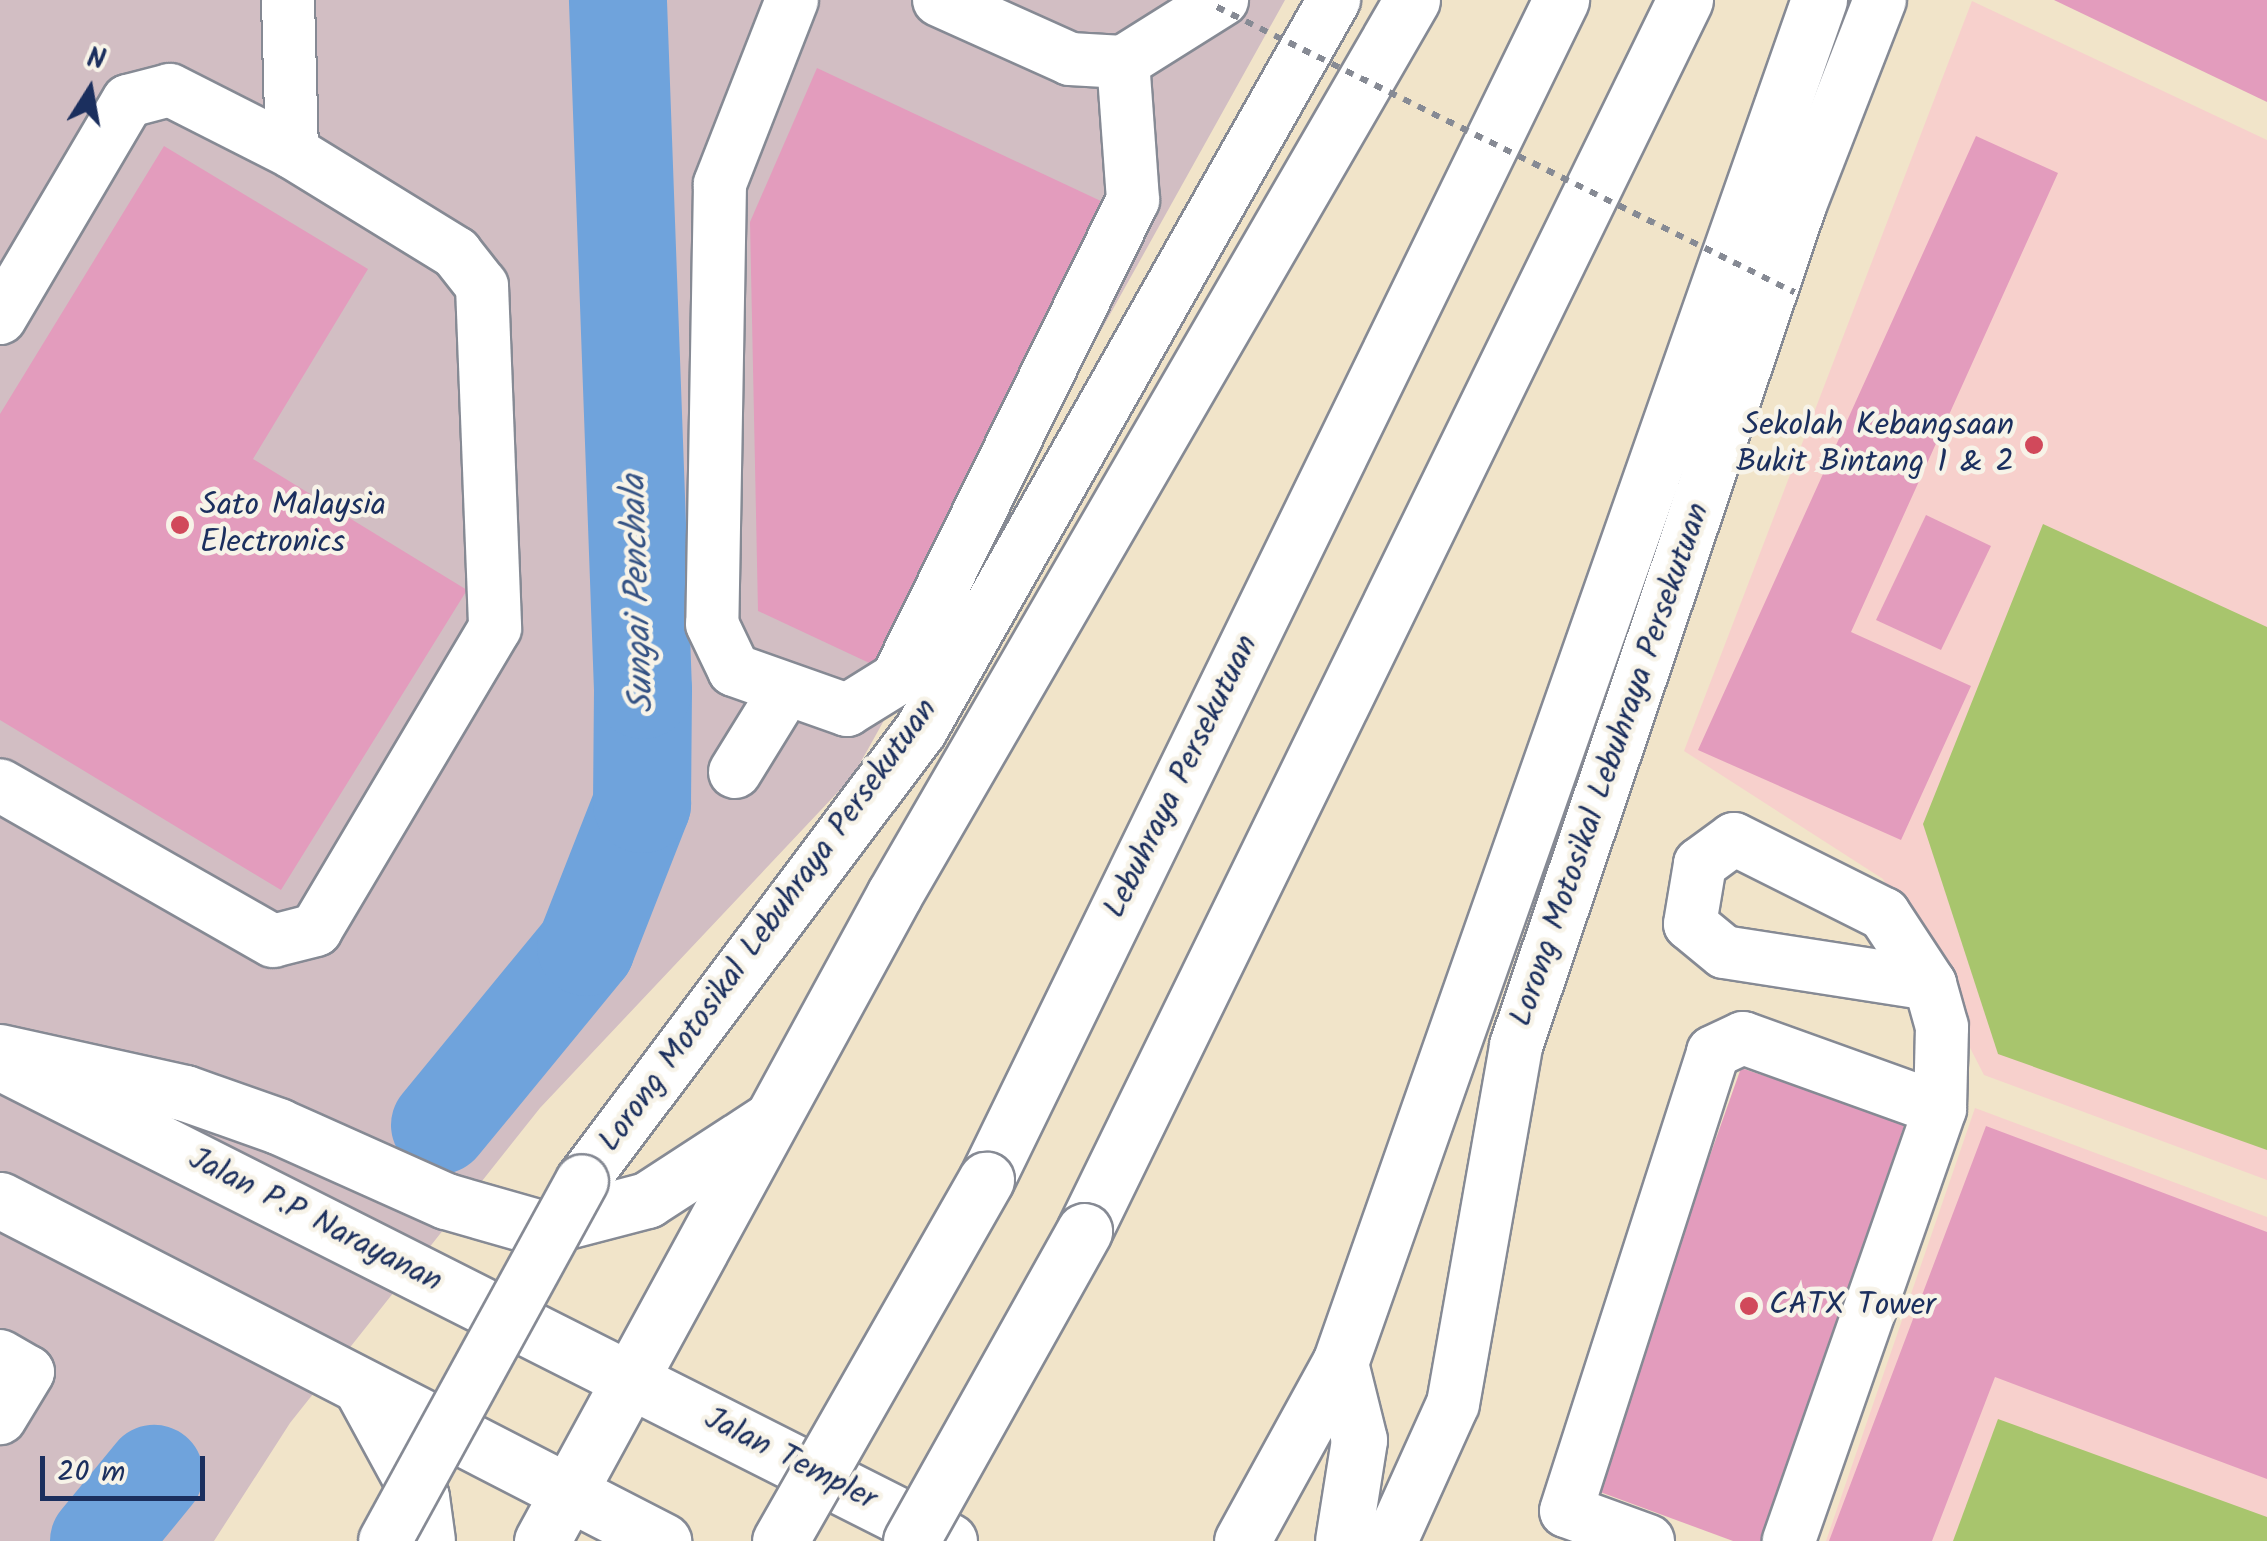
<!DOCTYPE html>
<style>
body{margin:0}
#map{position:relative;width:2267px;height:1541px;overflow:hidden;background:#f1e4c9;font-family:Kalam,sans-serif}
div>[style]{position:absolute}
.built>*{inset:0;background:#f7d0cc}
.industrial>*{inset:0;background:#d2bec3}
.green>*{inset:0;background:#a8c56d}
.river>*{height:98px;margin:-49px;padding:0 49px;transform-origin:49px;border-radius:49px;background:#6fa3dc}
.building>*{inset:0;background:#e39cbd}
.roads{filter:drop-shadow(2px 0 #868a94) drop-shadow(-2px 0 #868a94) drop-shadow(0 2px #868a94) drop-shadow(0 -2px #868a94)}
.minor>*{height:52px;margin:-26px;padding:0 26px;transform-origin:26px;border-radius:26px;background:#fff}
.major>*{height:55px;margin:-27.5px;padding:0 27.5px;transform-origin:27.5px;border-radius:27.5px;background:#fff}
.highway>*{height:55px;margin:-27.5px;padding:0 27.5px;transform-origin:27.5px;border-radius:27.5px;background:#fff}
.path-bridge>*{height:6px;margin-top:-3px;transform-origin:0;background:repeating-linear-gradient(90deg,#868a94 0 8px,transparent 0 16px)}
.bridges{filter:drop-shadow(2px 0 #868a94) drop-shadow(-2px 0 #868a94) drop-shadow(0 2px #868a94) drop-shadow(0 -2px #868a94)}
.minor-bridge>*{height:52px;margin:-26px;padding:0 26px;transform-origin:26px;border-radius:26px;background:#fff}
.highway-bridge>*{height:55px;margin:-27.5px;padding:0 27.5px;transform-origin:27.5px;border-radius:27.5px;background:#fff}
.dots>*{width:28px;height:28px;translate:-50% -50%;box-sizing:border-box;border:5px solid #f7f3e8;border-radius:50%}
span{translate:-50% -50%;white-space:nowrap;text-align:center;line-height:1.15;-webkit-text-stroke:9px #f7f3e8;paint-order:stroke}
.poi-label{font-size:32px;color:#1b2f5e}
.right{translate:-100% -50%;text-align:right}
.left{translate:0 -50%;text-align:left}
.street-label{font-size:32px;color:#1b2f5e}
.water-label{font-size:35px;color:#345284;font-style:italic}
.north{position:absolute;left:40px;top:40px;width:100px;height:100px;-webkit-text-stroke:8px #f7f3e8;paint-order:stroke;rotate:11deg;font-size:28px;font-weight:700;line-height:40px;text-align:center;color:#1b2f5e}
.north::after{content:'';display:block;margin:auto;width:35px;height:45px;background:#1b2f5e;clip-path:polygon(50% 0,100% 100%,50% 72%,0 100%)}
.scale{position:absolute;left:40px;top:1456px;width:165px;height:45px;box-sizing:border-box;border:5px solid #1b2f5e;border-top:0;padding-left:12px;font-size:30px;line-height:35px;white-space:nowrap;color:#1b2f5e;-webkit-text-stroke:8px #f7f3e8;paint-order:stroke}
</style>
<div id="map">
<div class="built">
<i style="clip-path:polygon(1972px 1px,2267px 140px,2267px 1180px,1984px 1075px,1883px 879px,1684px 751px)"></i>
<i style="clip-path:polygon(1975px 1108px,2267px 1217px,2267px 1541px,1826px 1541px)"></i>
</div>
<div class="industrial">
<i style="clip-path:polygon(0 0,1285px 0,853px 776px,540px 1108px,290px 1423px,214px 1541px,0 1541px)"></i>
</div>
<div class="green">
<i style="clip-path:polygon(2043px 524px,2267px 627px,2267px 1150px,1998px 1054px,1923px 824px)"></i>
<i style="clip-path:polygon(1998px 1419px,2267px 1517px,2267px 1541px,1953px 1541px)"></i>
</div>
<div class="river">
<i style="left:440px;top:1125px;width:230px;rotate:-50.6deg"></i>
<i style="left:586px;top:947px;width:154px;rotate:-68.6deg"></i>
<i style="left:642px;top:804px;width:114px;rotate:-89.5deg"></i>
<i style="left:643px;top:690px;width:690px;rotate:-92.08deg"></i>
<i style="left:99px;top:1541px;width:87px;rotate:-50.6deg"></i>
</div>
<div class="building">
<i style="clip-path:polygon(2054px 0,2267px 0,2267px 102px)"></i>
<i style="clip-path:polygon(817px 68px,1103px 202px,880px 668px,758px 611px,750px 222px)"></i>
<i style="clip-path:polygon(1976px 136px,2058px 173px,1851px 632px,1971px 686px,1901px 840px,1698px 750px)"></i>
<i style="clip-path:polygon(164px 146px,368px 269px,253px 459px,467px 590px,281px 890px,0 720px,0 414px)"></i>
<i style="clip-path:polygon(1926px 515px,1991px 546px,1941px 650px,1876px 620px)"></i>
<i style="clip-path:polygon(1741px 1068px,1905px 1123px,1761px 1541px,1733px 1541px,1592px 1489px)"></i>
<i style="clip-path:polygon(1986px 1126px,2267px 1232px,2267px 1479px,1995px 1377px,1932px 1541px,1829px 1541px)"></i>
</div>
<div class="roads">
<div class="minor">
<i style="left:288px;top:0;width:152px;rotate:88.5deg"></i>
<i style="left:792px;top:0;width:198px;rotate:111.4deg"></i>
<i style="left:720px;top:184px;width:440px;rotate:91deg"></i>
<i style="left:712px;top:624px;width:51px;rotate:64.4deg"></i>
<i style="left:734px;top:670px;width:120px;rotate:19.5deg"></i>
<i style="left:847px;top:710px;width:59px;rotate:-31.8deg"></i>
<i style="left:897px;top:679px;width:534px;rotate:-63.77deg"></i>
<i style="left:1133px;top:200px;width:138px;rotate:-94.1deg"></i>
<i style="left:939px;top:0;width:144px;rotate:24.2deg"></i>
<i style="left:1070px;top:59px;width:53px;rotate:3.2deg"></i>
<i style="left:1123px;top:62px;width:117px;rotate:-32.1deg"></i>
<i style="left:0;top:318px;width:252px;rotate:-59.5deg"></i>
<i style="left:128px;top:101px;width:43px;rotate:-14.7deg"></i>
<i style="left:170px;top:90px;width:137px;rotate:26.9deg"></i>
<i style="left:292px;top:152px;width:193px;rotate:31.6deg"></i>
<i style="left:456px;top:253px;width:42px;rotate:51.8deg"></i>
<i style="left:482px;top:286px;width:342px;rotate:87.8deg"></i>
<i style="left:495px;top:628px;width:351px;rotate:120.7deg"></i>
<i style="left:316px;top:930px;width:44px;rotate:165.7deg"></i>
<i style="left:273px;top:941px;width:314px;rotate:-150.3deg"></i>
<i style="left:735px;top:772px;width:95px;rotate:-58.3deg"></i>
<i style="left:1930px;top:984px;width:208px;rotate:-171.2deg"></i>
<i style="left:1724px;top:952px;width:44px;rotate:-140.5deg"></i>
<i style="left:1690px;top:924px;width:61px;rotate:-80.5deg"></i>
<i style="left:1700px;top:864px;width:42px;rotate:-36.3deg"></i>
<i style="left:1734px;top:839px;width:168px;rotate:26.6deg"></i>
<i style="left:1884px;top:914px;width:84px;rotate:56.7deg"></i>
<i style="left:1930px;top:984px;width:45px;rotate:74.4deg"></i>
<i style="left:1942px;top:1027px;width:82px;rotate:91.4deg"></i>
<i style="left:582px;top:1181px;width:564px;rotate:-53.07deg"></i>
<i style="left:921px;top:730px;width:839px;rotate:-60.5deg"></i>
<i style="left:0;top:1356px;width:32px;rotate:30deg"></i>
<i style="left:28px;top:1372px;width:54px;rotate:121.3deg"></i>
<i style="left:1391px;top:1541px;width:150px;rotate:-65.7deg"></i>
<i style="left:1453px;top:1404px;width:364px;rotate:-80deg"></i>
<i style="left:1516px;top:1046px;width:888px;rotate:-71.34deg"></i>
<i style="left:1800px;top:205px;width:220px;rotate:-68.7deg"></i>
<i style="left:1648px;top:1541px;width:87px;rotate:-159.9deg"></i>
<i style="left:1566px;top:1511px;width:482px;rotate:-72.2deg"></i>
<i style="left:1713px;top:1052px;width:33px;rotate:-25deg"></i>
<i style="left:1743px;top:1038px;width:209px;rotate:19.8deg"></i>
<i style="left:1940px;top:1109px;width:458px;rotate:109.3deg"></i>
</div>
<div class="major">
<i style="left:0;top:1062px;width:1063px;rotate:26.78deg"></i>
<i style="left:0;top:1200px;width:746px;rotate:27.22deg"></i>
</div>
<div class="highway">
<i style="left:0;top:1052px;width:189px;rotate:12.5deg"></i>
<i style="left:185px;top:1093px;width:99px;rotate:19.5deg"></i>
<i style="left:278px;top:1126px;width:184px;rotate:24.1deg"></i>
<i style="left:446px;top:1201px;width:98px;rotate:16deg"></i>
<i style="left:540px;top:1228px;width:111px;rotate:-14.7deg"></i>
<i style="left:647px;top:1200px;width:147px;rotate:-33deg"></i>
<i style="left:986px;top:1180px;width:1313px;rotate:-64.02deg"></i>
<i style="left:1084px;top:1231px;width:1370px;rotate:-63.98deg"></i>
<i style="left:1340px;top:1363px;width:79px;rotate:76.1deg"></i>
<i style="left:1359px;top:1440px;width:102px;rotate:99deg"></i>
<i style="left:361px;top:1387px;width:125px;rotate:61.4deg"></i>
<i style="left:421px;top:1497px;width:44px;rotate:82.2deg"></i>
<i style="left:542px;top:1541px;width:736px;rotate:-61.41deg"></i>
<i style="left:894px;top:895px;width:1034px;rotate:-59.94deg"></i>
<i style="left:1242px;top:1541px;width:203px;rotate:-61.2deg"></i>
<i style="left:1340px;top:1363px;width:1445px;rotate:-70.64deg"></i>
</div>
</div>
<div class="path-bridge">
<i style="left:1217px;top:7px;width:644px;rotate:26.29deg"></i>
</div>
<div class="bridges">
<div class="minor-bridge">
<i style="left:385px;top:1541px;width:410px;rotate:-61.3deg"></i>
</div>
<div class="highway-bridge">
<i style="left:780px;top:1541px;width:416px;rotate:-60.3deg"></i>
<i style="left:911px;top:1541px;width:355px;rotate:-60.8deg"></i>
</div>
</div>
<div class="dots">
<i style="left:2034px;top:445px;background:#d1495b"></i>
<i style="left:180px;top:525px;background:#d1495b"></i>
<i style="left:1749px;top:1306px;background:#d1495b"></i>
</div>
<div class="poi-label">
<span class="right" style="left:2014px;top:445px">Sekolah Kebangsaan<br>Bukit Bintang 1 &amp; 2</span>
<span class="left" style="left:200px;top:525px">Sato Malaysia<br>Electronics</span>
<span class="left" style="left:1769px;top:1306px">CATX Tower</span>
</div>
<div class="street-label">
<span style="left:1611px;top:765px;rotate:-71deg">Lorong Motosikal Lebuhraya Persekutuan</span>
<span style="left:1182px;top:777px;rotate:-64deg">Lebuhraya Persekutuan</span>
<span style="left:769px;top:926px;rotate:-54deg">Lorong Motosikal Lebuhraya Persekutuan</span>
<span style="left:315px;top:1221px;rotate:27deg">Jalan P.P Narayanan</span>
<span style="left:790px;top:1460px;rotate:27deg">Jalan Templer</span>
</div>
<div class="water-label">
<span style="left:639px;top:594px;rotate:-92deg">Sungai Penchala</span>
</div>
<div class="north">N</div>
<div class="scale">20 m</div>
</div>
